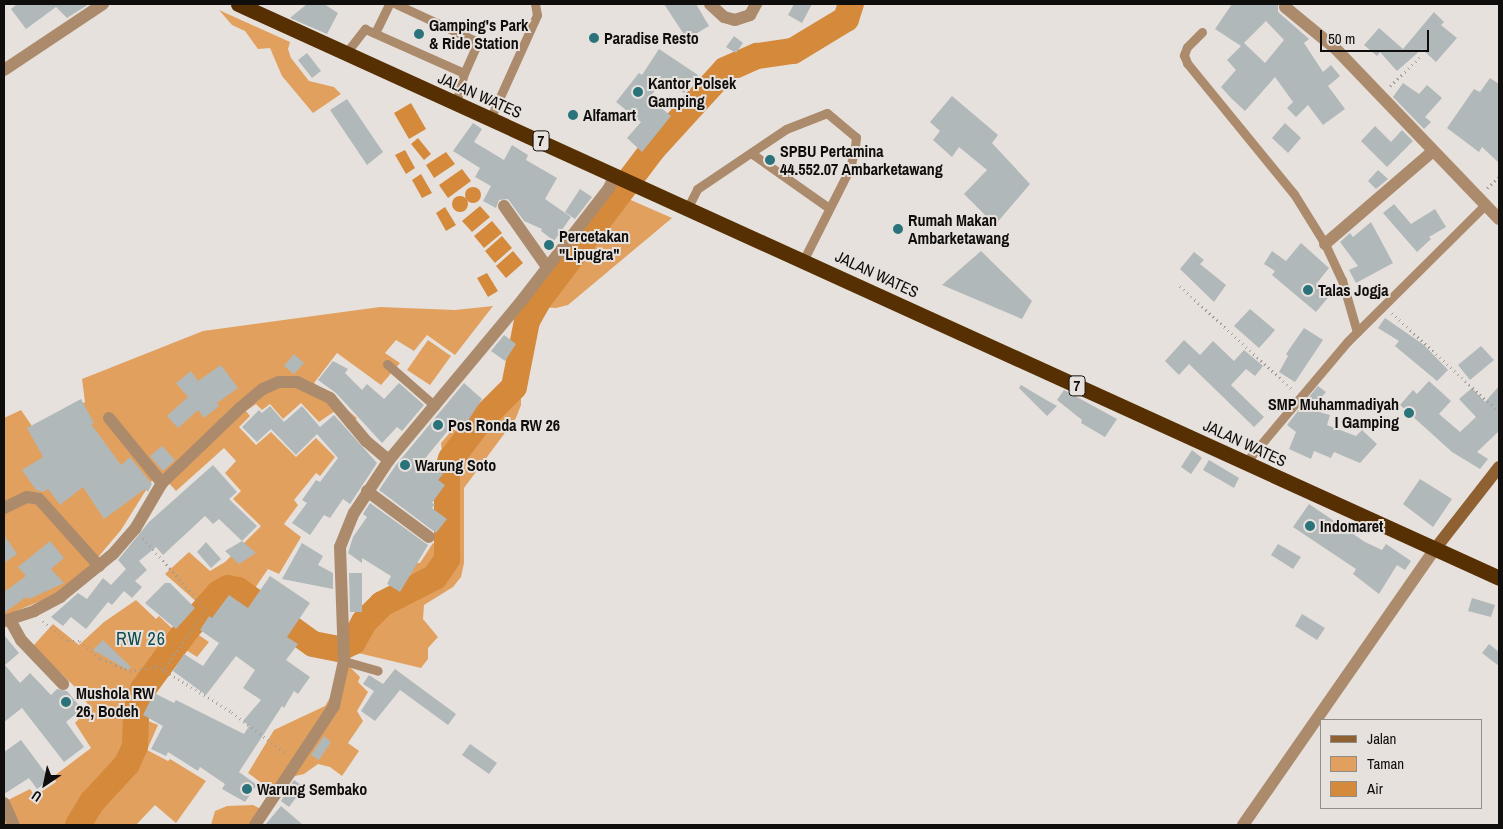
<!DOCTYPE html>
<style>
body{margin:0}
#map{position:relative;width:1503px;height:829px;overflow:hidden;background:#e7e1dd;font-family:"Archivo Narrow",sans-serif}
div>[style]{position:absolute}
.green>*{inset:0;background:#e2a05f}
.water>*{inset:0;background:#d4893b}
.round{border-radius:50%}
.river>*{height:26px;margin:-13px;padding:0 13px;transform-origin:13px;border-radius:13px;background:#d4893b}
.building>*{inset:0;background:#b0b8b9}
.path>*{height:2.5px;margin-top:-1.25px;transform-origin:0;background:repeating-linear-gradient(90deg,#a09c98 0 1px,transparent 0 5px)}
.lane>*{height:9px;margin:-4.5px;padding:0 4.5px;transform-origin:4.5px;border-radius:4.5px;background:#ac8b6d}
.street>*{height:12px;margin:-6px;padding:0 6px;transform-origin:6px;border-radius:6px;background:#ac8b6d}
.secondary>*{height:12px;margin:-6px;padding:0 6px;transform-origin:6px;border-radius:6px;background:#8f6031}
.highway>*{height:15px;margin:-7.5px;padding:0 7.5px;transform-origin:7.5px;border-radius:7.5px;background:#563002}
.dots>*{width:14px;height:14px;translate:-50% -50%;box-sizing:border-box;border:2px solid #e7e1dd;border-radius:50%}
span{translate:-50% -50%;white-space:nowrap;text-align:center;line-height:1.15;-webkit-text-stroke:4px #e7e1dd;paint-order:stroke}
.shield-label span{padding:1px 4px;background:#e7e1dd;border:1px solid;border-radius:4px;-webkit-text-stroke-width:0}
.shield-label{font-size:15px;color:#0f0e0c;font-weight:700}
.poi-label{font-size:16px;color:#0f0e0c;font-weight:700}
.left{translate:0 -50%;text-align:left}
.right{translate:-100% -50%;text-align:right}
.street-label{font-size:16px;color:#0f0e0c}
.neighbourhood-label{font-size:18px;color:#0d4c51;letter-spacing:1px}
.frame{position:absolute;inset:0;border:5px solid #0f0e0c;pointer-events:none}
.legend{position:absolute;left:1320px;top:719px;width:162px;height:90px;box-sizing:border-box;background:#e7e1dd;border:1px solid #918d89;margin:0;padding:6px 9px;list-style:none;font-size:15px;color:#0f0e0c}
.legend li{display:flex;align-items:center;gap:10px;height:25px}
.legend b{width:25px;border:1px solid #918d89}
.north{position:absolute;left:20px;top:759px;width:50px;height:50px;-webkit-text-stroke:4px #e7e1dd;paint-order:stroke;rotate:214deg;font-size:14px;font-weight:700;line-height:20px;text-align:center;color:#0f0e0c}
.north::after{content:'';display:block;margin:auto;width:18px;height:22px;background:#0f0e0c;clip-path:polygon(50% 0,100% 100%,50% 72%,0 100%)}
.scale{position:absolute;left:1320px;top:30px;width:109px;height:22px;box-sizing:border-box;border:2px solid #0f0e0c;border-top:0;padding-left:6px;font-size:15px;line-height:18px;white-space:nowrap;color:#0f0e0c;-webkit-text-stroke:4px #e7e1dd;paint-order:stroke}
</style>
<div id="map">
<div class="green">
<i style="clip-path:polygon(219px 10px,290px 42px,288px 49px,291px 58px,309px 81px,334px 87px,341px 94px,313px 113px,282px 76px,270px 48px,258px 49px,245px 31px,232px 25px)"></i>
<i style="clip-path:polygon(624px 197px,672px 218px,568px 305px,556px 308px,540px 307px)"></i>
<i style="clip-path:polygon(493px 306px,455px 355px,427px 335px,414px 351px,396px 340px,385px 353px,400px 363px,381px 385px,337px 353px,314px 383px,357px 418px,348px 429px,335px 411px,319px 422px,301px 403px,283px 419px,270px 404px,262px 410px,256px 404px,246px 411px,250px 416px,239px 427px,256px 445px,271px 432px,296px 457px,316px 438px,335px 457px,320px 476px,316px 473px,294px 500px,298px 505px,284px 524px,301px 537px,279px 574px,268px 569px,251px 594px,232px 583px,224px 584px,199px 604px,165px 574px,189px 552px,210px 571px,225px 562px,261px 526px,233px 499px,241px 491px,225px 473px,236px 461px,224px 448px,176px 491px,158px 471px,121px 530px,94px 562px,60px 593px,4px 616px,4px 418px,21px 410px,36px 432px,85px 402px,82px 379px,203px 331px,380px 307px,455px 310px)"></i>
<i style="clip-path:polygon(428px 340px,451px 356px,430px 385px,407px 370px)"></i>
<i style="clip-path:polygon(521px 387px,521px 405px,516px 418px,464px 488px,464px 563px,461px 577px,453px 587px,424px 605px,423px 619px,438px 637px,428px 648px,428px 659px,421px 668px,354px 652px,367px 623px,398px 602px,412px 577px,410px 573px,416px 563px,420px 563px,433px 543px,446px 551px,446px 491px,441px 443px,453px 429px,463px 435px,491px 401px,505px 390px)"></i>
<i style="clip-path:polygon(136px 600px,156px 619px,159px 616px,177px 633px,184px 625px,209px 642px,197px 657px,183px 648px,181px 650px,170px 669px,153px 685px,140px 713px,141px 718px,158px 725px,147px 750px,168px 761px,170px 759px,206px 781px,176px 823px,155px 805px,136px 825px,4px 825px,4px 802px,30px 789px,35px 796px,56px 782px,54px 776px,91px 748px,75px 723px,90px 707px,74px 686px,33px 646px,53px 624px,79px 645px,104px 622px)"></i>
<i style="clip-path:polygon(349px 666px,360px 677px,358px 682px,368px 692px,357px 711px,363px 721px,348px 743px,359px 751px,342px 776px,330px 767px,318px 764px,304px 774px,295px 776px,274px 792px,248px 773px,274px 730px,325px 706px)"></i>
<i style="clip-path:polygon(253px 805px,263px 810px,260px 825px,211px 825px,215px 811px,227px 806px)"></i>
</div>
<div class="water">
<i style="clip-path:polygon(411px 103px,426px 129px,409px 139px,394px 113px)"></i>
<i style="clip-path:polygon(418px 138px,431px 154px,424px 160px,411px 144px)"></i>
<i style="clip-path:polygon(405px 150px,415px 168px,406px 174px,395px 155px)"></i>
<i style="clip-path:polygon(446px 152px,455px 164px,434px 178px,426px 165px)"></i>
<i style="clip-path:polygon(462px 169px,471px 181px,448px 198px,439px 185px)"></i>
<i style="clip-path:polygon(421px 174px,432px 193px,422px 198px,412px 180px)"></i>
<i class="round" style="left:465px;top:187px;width:16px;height:16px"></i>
<i class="round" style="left:452px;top:196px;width:16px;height:16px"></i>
<i style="clip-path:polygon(480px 206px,490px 217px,472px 232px,462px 221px)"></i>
<i style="clip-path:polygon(445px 207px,456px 225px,446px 231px,436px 213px)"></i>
<i style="clip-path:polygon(492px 221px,502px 233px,484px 248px,474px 236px)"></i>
<i style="clip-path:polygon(502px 236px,512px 248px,495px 263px,485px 251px)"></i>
<i style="clip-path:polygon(513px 251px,523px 263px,506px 278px,496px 266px)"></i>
<i style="clip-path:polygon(487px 273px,498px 291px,488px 297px,477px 278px)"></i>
</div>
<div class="river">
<i style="left:78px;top:825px;width:27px;rotate:-59deg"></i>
<i style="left:92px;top:802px;width:52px;rotate:-47.4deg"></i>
<i style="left:127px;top:764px;width:20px;rotate:-66deg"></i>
<i style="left:135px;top:746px;width:35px;rotate:-88deg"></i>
<i style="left:136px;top:711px;width:23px;rotate:-72deg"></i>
<i style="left:143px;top:689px;width:74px;rotate:-53.7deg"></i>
<i style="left:187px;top:629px;width:48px;rotate:-48.4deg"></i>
<i style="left:219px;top:593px;width:10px;rotate:-29deg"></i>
<i style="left:228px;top:588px;width:10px;rotate:11deg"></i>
<i style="left:238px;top:590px;width:92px;rotate:35.8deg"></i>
<i style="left:313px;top:644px;width:26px;rotate:11deg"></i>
<i style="left:339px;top:649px;width:16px;rotate:-27deg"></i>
<i style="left:353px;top:642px;width:23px;rotate:-61deg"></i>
<i style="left:364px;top:622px;width:25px;rotate:-45deg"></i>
<i style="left:382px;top:604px;width:59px;rotate:-27deg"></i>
<i style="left:435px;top:577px;width:22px;rotate:-56deg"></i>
<i style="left:447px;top:559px;width:88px;rotate:-90deg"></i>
<i style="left:447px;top:471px;width:13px;rotate:-72deg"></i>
<i style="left:451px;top:459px;width:46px;rotate:-52.9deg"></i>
<i style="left:479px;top:422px;width:49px;rotate:-45deg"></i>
<i style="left:514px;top:387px;width:67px;rotate:-78.9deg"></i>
<i style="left:527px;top:321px;width:23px;rotate:-61deg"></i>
<i style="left:538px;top:301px;width:189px;rotate:-52.9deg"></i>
<i style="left:652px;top:150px;width:108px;rotate:-47.6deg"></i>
<i style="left:725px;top:70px;width:35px;rotate:-24deg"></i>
<i style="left:757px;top:56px;width:36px;rotate:-8deg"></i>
<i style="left:793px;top:51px;width:62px;rotate:-31.1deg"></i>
<i style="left:846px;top:19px;width:16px;rotate:-72deg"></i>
</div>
<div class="building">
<i style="clip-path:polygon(17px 4px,89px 4px,67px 18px,56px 7px,26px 29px,11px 9px)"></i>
<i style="clip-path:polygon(307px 4px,324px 4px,338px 13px,327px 34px,290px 18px)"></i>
<i style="clip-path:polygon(664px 4px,696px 4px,709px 26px,687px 39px)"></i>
<i style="clip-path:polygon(794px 4px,812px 4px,802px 23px,788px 15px)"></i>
<i style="clip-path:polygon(evenodd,1232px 4px,1278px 4px,1278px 12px,1309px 39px,1304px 43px,1323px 72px,1331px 65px,1340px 76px,1328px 86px,1345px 109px,1323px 125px,1308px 105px,1296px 117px,1287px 108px,1293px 102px,1275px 77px,1245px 111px,1232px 99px,1221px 87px,1236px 70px,1227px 60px,1241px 46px,1215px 29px,1232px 4px,1266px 21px,1284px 40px,1265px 63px,1244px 43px,1266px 21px)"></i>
<i style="clip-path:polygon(1434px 12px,1444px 22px,1441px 25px,1457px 38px,1436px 62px,1422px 49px,1397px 71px,1380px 52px,1377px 56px,1364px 45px,1379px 28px,1403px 49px)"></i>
<i style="clip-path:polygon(734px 36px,743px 43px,736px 53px,726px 47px)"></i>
<i style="clip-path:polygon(659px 49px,698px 75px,684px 93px,665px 78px,649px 98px,671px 116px,642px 152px,627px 138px,641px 122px,616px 102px,639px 73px,642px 75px)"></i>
<i style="clip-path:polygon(307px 53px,321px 71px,312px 78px,298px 60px)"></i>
<i style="clip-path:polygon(1490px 78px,1499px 84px,1499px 163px,1482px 147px,1479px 152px,1447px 128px,1474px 89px,1480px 92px)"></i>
<i style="clip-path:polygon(1403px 83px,1419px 94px,1427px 85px,1442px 98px,1425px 117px,1431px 122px,1424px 129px,1393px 97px)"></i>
<i style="clip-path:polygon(952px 96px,998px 135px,992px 143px,1030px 184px,995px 225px,964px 194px,987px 170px,959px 147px,952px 157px,933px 140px,940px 131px,930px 122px)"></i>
<i style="clip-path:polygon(347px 99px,383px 152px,367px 165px,330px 110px)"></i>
<i style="clip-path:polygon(473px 123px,482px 129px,474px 142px,504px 160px,512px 145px,528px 155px,526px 160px,557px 178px,545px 199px,571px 217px,554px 241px,541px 231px,542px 229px,524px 221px,508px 199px,499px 200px,496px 208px,483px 201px,491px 186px,475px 177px,480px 168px,453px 151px)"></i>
<i style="clip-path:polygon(1285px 123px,1301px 138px,1288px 153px,1272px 138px)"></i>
<i style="clip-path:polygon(1375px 126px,1391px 142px,1402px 130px,1413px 141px,1387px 167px,1361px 141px)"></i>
<i style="clip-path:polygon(1378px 170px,1388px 179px,1376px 189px,1368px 181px)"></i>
<i style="clip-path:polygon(580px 189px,592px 197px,575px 219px,565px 212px)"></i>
<i style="clip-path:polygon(1394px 204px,1411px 224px,1435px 209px,1446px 227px,1429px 237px,1431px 239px,1417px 252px,1383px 213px)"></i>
<i style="clip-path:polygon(1371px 222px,1393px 263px,1356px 283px,1349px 270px,1358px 266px,1340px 242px,1350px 233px,1353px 237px)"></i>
<i style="clip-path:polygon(1301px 243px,1329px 268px,1317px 283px,1331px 294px,1316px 312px,1272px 275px,1275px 271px,1264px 264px,1272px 251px,1286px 261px)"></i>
<i style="clip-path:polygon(981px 251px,1032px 301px,1022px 319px,942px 285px)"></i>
<i style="clip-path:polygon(1194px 252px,1204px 260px,1200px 264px,1226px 285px,1214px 302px,1180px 269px)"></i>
<i style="clip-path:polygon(1250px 309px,1275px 330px,1259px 348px,1234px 326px)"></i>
<i style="clip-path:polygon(1385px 318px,1424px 345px,1448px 370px,1437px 381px,1395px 346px,1399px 341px,1378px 328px)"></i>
<i style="clip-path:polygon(1304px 328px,1323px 340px,1295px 382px,1279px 372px,1288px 356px,1286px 354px)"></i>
<i style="clip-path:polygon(504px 335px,516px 344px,505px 361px,491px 351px)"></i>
<i style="clip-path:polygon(1184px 340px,1200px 355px,1213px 341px,1234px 361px,1244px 350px,1263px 366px,1255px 376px,1246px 369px,1231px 385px,1264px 417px,1254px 427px,1189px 364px,1179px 375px,1165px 361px)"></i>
<i style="clip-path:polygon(1481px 346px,1494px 360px,1470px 380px,1458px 365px)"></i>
<i style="clip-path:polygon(294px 354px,304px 363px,294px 374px,284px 366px)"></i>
<i style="clip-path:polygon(333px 361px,348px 369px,345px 373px,362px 390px,367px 384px,384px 399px,399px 383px,424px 405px,402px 431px,397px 427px,382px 443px,336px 393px,318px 380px)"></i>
<i style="clip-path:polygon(221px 365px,238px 388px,217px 403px,219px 406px,204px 418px,198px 410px,178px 428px,167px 416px,188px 397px,176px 383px,191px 371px,198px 381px)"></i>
<i style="clip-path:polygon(1429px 381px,1451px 401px,1439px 414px,1460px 432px,1476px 417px,1459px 399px,1472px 388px,1485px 402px,1499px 386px,1499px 431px,1477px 452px,1488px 459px,1480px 469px,1452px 452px,1400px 405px,1413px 390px,1417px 394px)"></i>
<i style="clip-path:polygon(464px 383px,482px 399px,462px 430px,454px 423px,423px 461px,443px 474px,438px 480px,445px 485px,432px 503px,435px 504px,432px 508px,447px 519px,436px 533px,379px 490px,396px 465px)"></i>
<i style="clip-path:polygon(1021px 385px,1048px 401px,1057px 406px,1047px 416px,1019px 388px)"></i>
<i style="clip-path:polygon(1318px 386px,1326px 392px,1311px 409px,1304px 403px)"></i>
<i style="clip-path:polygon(1064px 390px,1117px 419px,1105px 437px,1081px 423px,1082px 420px,1057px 400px)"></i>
<i style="clip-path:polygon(81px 399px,94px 423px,91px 424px,121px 465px,130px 457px,152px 484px,148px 492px,145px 489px,104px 519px,83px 487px,60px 505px,48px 489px,43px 492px,36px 490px,22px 470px,43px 457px,27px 428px)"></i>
<i style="clip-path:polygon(270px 406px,284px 422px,302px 406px,320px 427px,334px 415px,377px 463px,350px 504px,343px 499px,330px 518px,324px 515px,310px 535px,292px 523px,307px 503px,302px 500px,316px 480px,320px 482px,338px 458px,317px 434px,296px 455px,271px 429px,257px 442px,242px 427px,259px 410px,262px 413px)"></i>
<i style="clip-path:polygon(1301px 407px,1330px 415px,1327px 425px,1356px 436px,1362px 430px,1377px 444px,1360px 463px,1334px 452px,1331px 458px,1314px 451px,1311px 459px,1289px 449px,1296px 432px,1287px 425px)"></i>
<i style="clip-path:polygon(162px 446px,175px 460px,163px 471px,150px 456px)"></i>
<i style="clip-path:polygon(1192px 450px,1202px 458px,1191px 474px,1181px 467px)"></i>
<i style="clip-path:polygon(1209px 460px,1239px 478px,1234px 488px,1203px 470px)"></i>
<i style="clip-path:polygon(213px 465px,237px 492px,229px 499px,257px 526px,242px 541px,219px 519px,213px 524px,205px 516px,163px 555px,156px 547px,139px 561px,147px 570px,135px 581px,142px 587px,132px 598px,124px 591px,112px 605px,108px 602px,86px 629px,71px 617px,63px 626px,51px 617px,78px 593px,87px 599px,103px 578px,111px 585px,126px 569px,118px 560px,149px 522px)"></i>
<i style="clip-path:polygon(1420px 479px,1452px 499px,1433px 527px,1403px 504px)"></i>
<i style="clip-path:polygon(370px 503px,428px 545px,400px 592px,387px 584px,391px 576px,362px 558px,362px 563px,348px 553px,353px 537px,367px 517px,363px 514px)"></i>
<i style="clip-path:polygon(1309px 504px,1365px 542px,1382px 550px,1386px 544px,1411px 561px,1405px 570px,1397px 565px,1379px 594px,1353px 574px,1356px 569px,1293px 527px)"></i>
<i style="clip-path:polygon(4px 535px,17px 554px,4px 563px)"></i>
<i style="clip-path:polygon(50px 541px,64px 558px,51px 569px,64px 583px,29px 599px,26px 597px,4px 613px,4px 592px,26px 576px,18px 567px)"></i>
<i style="clip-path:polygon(242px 541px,256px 553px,239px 564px,225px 551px)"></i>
<i style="clip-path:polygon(206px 542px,221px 559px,211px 568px,197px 552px)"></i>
<i style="clip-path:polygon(302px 543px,323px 556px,318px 565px,333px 573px,333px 589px,282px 579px)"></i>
<i style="clip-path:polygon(1278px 544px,1301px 557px,1293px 569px,1271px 555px)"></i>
<i style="clip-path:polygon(349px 573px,362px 573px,362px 612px,350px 612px)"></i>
<i style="clip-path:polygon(270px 576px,310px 603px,287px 637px,298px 644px,286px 660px,310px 677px,298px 694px,294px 691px,284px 708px,282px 706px,239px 772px,257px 785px,245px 802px,222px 789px,225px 784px,200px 767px,198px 771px,168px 752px,166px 756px,151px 749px,163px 726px,143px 715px,154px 693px,174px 703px,176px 700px,244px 734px,249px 726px,243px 721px,261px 700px,243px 688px,255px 670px,236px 656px,206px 695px,173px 671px,184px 654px,203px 666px,219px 643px,200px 630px,209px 616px,212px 618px,229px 595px,248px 608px)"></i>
<i style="clip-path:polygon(165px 583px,170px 583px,195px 608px,176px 629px,145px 603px)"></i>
<i style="clip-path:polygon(1472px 598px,1495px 605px,1491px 617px,1468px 611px)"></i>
<i style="clip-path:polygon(1302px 614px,1325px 628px,1317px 640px,1295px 626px)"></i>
<i style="clip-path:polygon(4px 635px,19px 653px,5px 665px,20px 683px,30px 673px,51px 695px,57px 689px,67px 691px,82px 709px,66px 722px,84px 747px,64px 762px,22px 708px,4px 722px)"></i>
<i style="clip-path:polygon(103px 640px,131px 667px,128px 670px,93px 650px)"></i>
<i style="clip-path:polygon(1489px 644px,1499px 652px,1499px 666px,1482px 653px)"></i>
<i style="clip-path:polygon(395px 669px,456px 714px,448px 725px,400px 690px,375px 721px,361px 711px,374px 691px,363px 684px,369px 675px,383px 684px)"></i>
<i style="clip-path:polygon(324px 736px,331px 742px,319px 760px,311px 755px)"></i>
<i style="clip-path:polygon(21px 740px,50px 779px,37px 789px,29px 778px,4px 794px,4px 752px)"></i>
<i style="clip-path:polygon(470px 744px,497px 763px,489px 774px,462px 755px)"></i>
<i style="clip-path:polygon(294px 780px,304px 787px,289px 807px,281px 801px)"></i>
<i style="clip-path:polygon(281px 806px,303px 825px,265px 825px)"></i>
</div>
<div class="path">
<i style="left:1390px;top:86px;width:42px;rotate:-44deg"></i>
<i style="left:1487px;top:188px;width:16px;rotate:-43deg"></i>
<i style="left:1180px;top:286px;width:152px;rotate:42.6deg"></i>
<i style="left:1392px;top:313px;width:146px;rotate:42.8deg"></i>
<i style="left:143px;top:538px;width:95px;rotate:48.4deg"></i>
<i style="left:206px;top:609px;width:76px;rotate:124.3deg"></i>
<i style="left:43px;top:621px;width:32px;rotate:39deg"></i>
<i style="left:68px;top:641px;width:12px"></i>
<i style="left:80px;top:641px;width:28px;rotate:41deg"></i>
<i style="left:101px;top:659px;width:16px;rotate:22deg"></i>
<i style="left:116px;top:665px;width:15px;rotate:23deg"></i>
<i style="left:130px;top:671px;width:27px;rotate:-10deg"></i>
<i style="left:157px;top:666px;width:88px;rotate:31.5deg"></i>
<i style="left:232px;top:712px;width:69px;rotate:37.4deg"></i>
</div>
<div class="lane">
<i style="left:396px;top:4px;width:90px;rotate:24.9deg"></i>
<i style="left:478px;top:42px;width:34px;rotate:114deg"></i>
<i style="left:464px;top:73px;width:31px;rotate:105deg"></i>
<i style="left:1202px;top:32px;width:21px;rotate:135deg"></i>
<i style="left:1187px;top:47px;width:9px;rotate:111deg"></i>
<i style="left:1184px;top:55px;width:9px;rotate:69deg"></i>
<i style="left:1187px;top:63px;width:169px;rotate:50.8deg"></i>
<i style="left:1294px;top:194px;width:59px;rotate:58.2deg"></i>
<i style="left:1325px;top:244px;width:40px;rotate:65deg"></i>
<i style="left:1342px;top:280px;width:54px;rotate:73.9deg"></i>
<i style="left:375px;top:33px;width:32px;rotate:-64deg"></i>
<i style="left:346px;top:53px;width:31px;rotate:-52deg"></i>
<i style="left:365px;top:29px;width:108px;rotate:24deg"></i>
<i style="left:490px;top:119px;width:114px;rotate:-65.7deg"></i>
<i style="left:537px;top:15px;width:11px;rotate:-100deg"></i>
<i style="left:751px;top:153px;width:95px;rotate:35.2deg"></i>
<i style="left:688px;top:207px;width:20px;rotate:-63deg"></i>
<i style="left:697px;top:189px;width:107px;rotate:-34deg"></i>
<i style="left:786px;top:129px;width:44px;rotate:-21.3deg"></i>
<i style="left:827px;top:113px;width:38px;rotate:40deg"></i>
<i style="left:856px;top:137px;width:10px;rotate:96deg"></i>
<i style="left:855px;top:147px;width:22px;rotate:103deg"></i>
<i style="left:850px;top:168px;width:102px;rotate:116.8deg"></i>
<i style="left:387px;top:364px;width:64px;rotate:41.2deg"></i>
<i style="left:1246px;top:462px;width:158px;rotate:-49.9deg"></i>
<i style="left:1348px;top:341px;width:193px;rotate:-44.8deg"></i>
<i style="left:344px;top:661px;width:35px;rotate:16deg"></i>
</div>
<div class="street">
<i style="left:710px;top:4px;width:19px;rotate:43deg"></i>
<i style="left:724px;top:17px;width:11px;rotate:15deg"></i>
<i style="left:735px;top:20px;width:16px;rotate:-18deg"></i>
<i style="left:750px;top:15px;width:13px;rotate:-61deg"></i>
<i style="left:1285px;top:7px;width:65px;rotate:39.4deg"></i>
<i style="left:1335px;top:48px;width:237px;rotate:46.2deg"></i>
<i style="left:4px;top:70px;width:119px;rotate:-33.7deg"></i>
<i style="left:504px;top:206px;width:75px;rotate:54.8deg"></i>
<i style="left:1325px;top:244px;width:141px;rotate:-40.7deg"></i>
<i style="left:109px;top:418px;width:84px;rotate:50.8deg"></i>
<i style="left:367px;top:491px;width:77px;rotate:36.6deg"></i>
<i style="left:4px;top:508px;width:25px;rotate:-26deg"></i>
<i style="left:27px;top:497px;width:12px;rotate:9deg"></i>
<i style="left:39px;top:499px;width:90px;rotate:48.2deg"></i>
<i style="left:10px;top:620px;width:23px;rotate:61deg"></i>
<i style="left:21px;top:640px;width:61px;rotate:46.3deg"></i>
<i style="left:4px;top:621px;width:32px;rotate:-18deg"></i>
<i style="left:34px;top:611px;width:30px;rotate:-28deg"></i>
<i style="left:60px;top:597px;width:68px;rotate:-39.1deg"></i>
<i style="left:113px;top:554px;width:33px;rotate:-49deg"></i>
<i style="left:135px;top:529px;width:53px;rotate:-59.6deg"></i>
<i style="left:162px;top:483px;width:108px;rotate:-43.9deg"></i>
<i style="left:240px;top:408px;width:30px;rotate:-40deg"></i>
<i style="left:263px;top:389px;width:17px;rotate:-24deg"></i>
<i style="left:279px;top:382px;width:18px"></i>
<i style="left:297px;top:382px;width:37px;rotate:26deg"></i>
<i style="left:330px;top:398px;width:56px;rotate:50.1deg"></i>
<i style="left:366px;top:441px;width:30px;rotate:40deg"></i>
<i style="left:4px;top:803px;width:24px;rotate:66deg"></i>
<i style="left:255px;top:825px;width:143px;rotate:-56.4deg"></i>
<i style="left:334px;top:706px;width:46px;rotate:-77.5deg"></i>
<i style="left:344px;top:661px;width:114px;rotate:-92deg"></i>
<i style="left:340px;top:547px;width:37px;rotate:-68deg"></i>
<i style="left:354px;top:513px;width:64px;rotate:-56.6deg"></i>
<i style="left:389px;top:460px;width:209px;rotate:-50.2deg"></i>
<i style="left:523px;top:299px;width:140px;rotate:-52.2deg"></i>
<i style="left:609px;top:188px;width:14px;rotate:-65deg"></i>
<i style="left:1243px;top:825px;width:336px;rotate:-55.2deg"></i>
</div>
<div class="secondary">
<i style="left:1435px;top:549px;width:104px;rotate:-52deg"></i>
</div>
<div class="highway">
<i style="left:238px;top:4px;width:1385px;rotate:24.47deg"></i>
</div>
<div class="dots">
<i style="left:419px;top:34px;background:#2a737a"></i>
<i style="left:594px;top:38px;background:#2a737a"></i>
<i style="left:638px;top:92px;background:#2a737a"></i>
<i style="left:573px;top:115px;background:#2a737a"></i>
<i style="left:770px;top:160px;background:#2a737a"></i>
<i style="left:898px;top:229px;background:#2a737a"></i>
<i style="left:549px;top:245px;background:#2a737a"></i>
<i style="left:1308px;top:290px;background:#2a737a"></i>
<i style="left:1409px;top:413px;background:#2a737a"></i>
<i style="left:438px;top:425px;background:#2a737a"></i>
<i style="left:405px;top:465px;background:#2a737a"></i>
<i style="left:1310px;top:526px;background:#2a737a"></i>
<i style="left:66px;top:702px;background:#2a737a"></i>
<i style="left:247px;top:789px;background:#2a737a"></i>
</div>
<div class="shield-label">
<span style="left:541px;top:141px">7</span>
<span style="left:1077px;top:386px">7</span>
</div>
<div class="poi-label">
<span class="left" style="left:429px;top:34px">Gamping's Park<br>&amp; Ride Station</span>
<span class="left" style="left:604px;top:38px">Paradise Resto</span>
<span class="left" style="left:648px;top:92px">Kantor Polsek<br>Gamping</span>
<span class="left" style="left:583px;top:115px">Alfamart</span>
<span class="left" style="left:780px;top:160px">SPBU Pertamina<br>44.552.07 Ambarketawang</span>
<span class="left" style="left:908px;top:229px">Rumah Makan<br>Ambarketawang</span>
<span class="left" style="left:559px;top:245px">Percetakan<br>"Lipugra"</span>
<span class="left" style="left:1318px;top:290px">Talas Jogja</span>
<span class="right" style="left:1399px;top:413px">SMP Muhammadiyah<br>I Gamping</span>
<span class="left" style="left:448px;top:425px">Pos Ronda RW 26</span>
<span class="left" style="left:415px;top:465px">Warung Soto</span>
<span class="left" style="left:1320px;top:526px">Indomaret</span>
<span class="left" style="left:76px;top:702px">Mushola RW<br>26, Bodeh</span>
<span class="left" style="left:257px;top:789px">Warung Sembako</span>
</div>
<div class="street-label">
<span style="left:480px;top:95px;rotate:24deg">JALAN WATES</span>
<span style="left:877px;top:274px;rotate:25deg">JALAN WATES</span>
<span style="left:1245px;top:443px;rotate:25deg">JALAN WATES</span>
</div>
<div class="neighbourhood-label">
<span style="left:141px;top:639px">RW 26</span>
</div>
<div class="frame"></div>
<ul class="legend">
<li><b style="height:6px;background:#8f6031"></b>Jalan</li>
<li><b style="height:14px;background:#e2a05f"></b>Taman</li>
<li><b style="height:14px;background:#d4893b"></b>Air</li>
</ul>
<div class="north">U</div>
<div class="scale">50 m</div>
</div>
